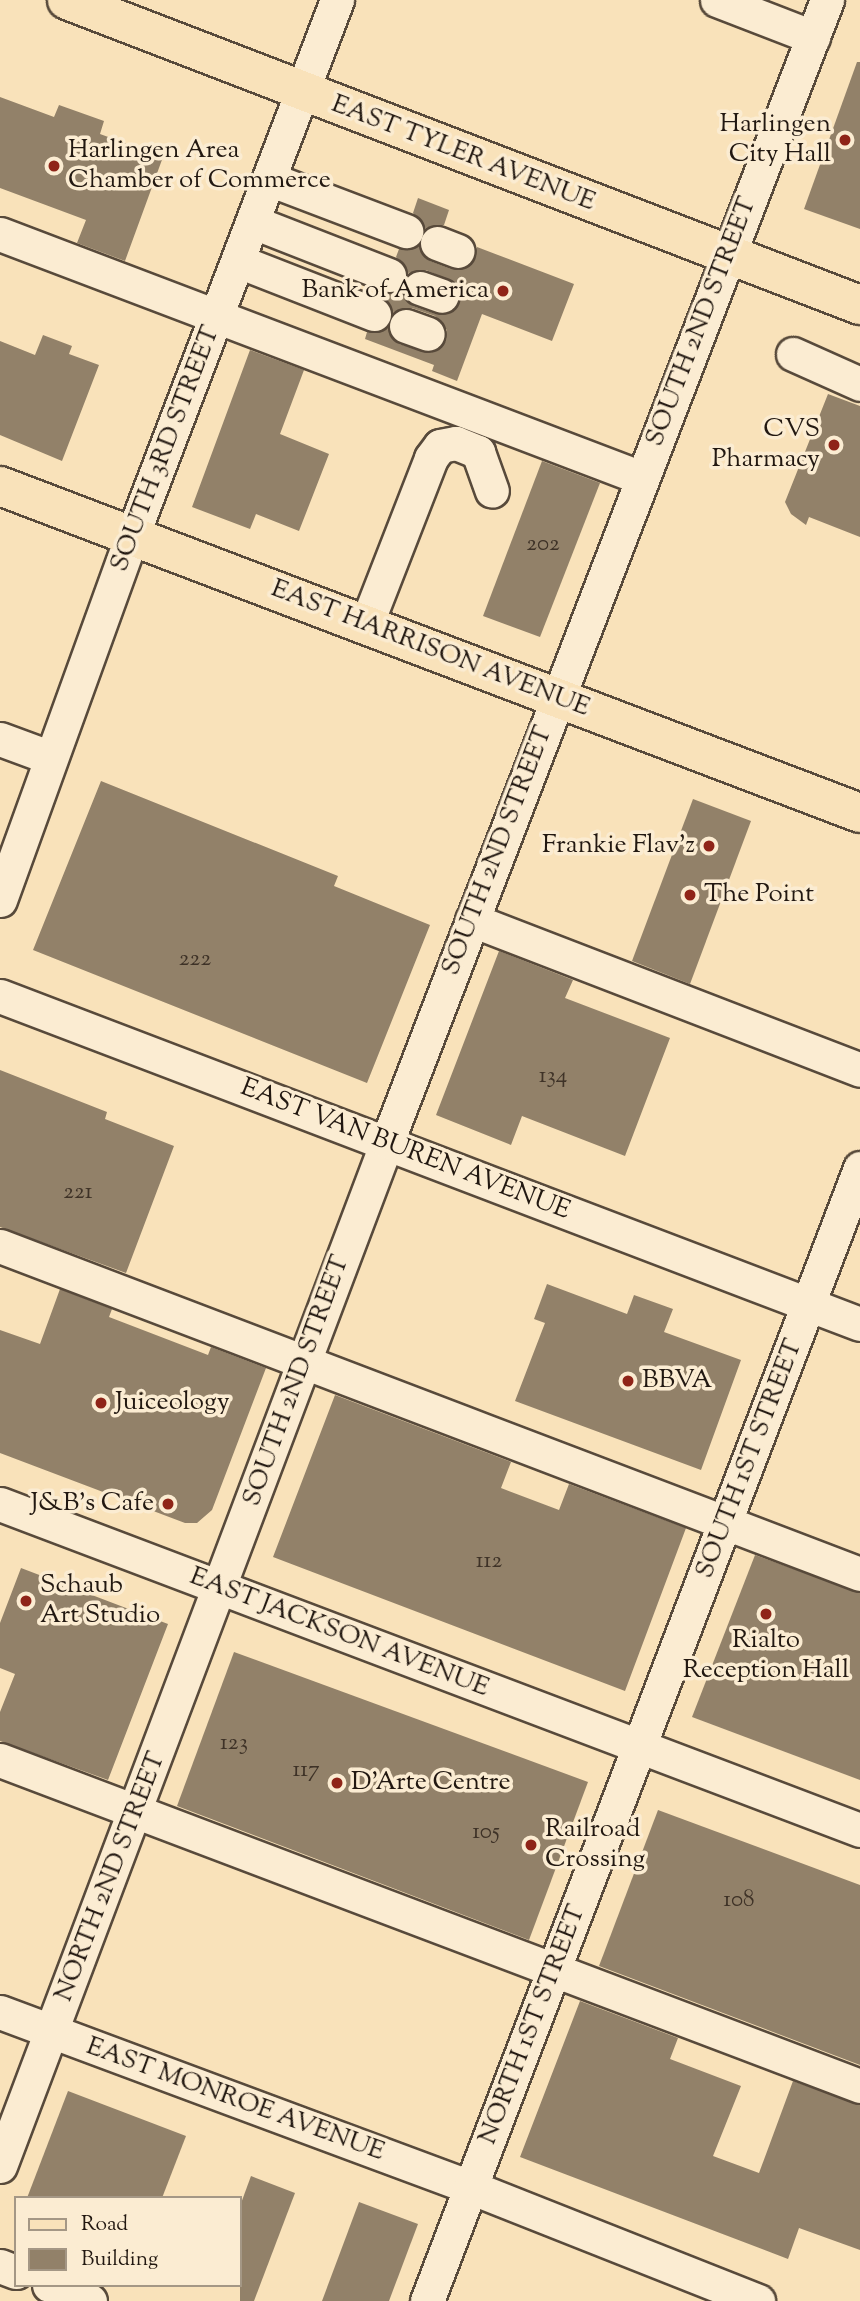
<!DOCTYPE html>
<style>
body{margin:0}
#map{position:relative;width:860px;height:2301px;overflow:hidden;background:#f9e2ba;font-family:"Sorts Mill Goudy",serif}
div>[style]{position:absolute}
.building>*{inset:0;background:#928169}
.roads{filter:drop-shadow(2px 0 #584a3b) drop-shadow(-2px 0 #584a3b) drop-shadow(0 2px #584a3b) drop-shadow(0 -2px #584a3b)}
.minor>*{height:33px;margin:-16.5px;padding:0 16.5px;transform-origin:16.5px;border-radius:16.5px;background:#fbecd2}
.major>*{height:38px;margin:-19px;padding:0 19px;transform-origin:19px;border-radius:19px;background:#f9e2ba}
.dots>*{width:19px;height:19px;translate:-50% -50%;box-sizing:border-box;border:4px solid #fbecd2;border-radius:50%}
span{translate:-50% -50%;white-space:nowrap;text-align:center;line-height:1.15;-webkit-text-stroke:7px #fbecd2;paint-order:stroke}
.number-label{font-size:23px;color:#3e3227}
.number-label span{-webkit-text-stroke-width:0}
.poi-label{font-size:26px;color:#221811}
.right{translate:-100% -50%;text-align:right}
.left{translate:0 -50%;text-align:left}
.street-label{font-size:26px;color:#221811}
.legend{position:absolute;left:14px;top:2196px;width:228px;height:91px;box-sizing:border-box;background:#fbecd2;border:2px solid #a49785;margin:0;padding:9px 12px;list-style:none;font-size:21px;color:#221811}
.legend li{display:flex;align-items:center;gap:14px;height:35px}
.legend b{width:35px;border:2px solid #a49785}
</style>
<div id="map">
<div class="building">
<i style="clip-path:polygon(857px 62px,860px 62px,860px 229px,804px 209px)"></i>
<i style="clip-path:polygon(0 97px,54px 117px,59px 105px,104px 121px,100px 134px,163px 157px,125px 261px,77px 243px,86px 220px,0 188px)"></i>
<i style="clip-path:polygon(418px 198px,449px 210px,444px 225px,425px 228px,413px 213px)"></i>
<i style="clip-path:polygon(418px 246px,430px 261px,451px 269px,471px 265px,477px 247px,574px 284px,552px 341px,482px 314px,457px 381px,432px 371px,434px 365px,365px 339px,367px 332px,387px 328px,399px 344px,431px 353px,446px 341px,447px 330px,435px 316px,412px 308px,393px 312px,381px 296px,401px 290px,413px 306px,436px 314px,455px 310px,461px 293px,456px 283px,426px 270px,408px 273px,396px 257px,399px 249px)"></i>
<i style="clip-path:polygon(43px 335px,72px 346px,69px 354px,99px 365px,62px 461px,0 435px,0 341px,35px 355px)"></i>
<i style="clip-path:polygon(250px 350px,304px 370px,280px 434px,329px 454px,299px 531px,256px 514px,250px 529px,192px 507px)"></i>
<i style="clip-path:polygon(828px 394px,860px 406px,860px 537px,809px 517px,806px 525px,791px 514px,785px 502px)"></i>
<i style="clip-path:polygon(542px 461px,600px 483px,540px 637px,483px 616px)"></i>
<i style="clip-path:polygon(101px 781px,338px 876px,334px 886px,430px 925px,367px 1083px,33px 950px)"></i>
<i style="clip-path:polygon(693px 799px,751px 821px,690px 984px,632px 961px)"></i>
<i style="clip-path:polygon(499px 951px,573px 980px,565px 998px,670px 1038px,625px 1156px,522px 1116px,511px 1145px,436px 1115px)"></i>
<i style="clip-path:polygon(0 1070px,107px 1112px,105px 1119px,174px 1146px,126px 1273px,0 1227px)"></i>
<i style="clip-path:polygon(547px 1284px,627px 1314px,634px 1295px,673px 1309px,664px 1332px,741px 1360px,701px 1470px,515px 1401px,545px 1323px,534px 1319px)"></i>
<i style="clip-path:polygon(60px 1289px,112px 1309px,109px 1317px,208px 1355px,211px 1347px,266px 1368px,212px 1510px,197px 1523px,185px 1523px,0 1453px,0 1330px,40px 1344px)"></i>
<i style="clip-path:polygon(335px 1395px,511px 1462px,501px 1488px,559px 1510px,569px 1484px,686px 1528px,625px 1691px,273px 1557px)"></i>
<i style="clip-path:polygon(755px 1555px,860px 1593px,860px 1780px,692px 1717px)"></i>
<i style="clip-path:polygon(21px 1568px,168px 1624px,108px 1780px,0 1741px,0 1712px,15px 1674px,0 1668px,0 1623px)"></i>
<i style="clip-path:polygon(234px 1652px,588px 1782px,529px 1940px,177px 1806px)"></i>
<i style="clip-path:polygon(658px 1810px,860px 1885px,860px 2065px,599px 1966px)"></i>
<i style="clip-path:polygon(580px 2001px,678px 2038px,670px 2059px,741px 2086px,713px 2156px,759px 2173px,793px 2081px,860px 2105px,860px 2250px,799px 2228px,788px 2259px,520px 2157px)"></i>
<i style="clip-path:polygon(68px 2091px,186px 2136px,162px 2198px,27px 2198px)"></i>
<i style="clip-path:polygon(251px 2176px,295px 2193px,254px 2301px,240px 2301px,240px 2206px)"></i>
<i style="clip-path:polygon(359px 2202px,418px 2224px,389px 2301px,322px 2301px)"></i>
</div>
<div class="roads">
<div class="minor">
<i style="left:717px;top:0;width:103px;rotate:21.1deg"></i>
<i style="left:269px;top:179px;width:147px;rotate:20.8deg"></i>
<i style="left:253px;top:222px;width:146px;rotate:21.3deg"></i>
<i style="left:0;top:234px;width:687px;rotate:20.81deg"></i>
<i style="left:437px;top:243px;width:22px;rotate:21deg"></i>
<i style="left:238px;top:261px;width:146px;rotate:21.3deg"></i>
<i style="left:420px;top:288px;width:23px;rotate:20deg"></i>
<i style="left:406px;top:326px;width:23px;rotate:20deg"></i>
<i style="left:793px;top:354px;width:73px;rotate:24.1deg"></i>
<i style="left:366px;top:625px;width:179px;rotate:-68.7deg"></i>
<i style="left:431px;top:458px;width:15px;rotate:-53deg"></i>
<i style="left:440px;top:446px;width:16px;rotate:-11deg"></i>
<i style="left:456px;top:443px;width:24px;rotate:22deg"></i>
<i style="left:478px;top:452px;width:41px;rotate:70.3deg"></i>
<i style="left:0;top:739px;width:52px;rotate:20.2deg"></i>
<i style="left:0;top:900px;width:387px;rotate:-70.1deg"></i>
<i style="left:132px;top:536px;width:574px;rotate:-69.07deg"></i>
<i style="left:472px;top:920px;width:416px;rotate:21.1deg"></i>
<i style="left:0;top:996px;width:920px;rotate:20.88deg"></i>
<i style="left:0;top:1246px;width:920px;rotate:20.88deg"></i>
<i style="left:0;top:1504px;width:920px;rotate:20.76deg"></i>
<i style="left:0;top:1760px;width:920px;rotate:20.76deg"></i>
<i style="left:0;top:2012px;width:502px;rotate:20.42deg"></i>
<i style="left:470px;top:2187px;width:310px;rotate:21.6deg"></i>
<i style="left:0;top:2166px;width:1095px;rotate:-69.3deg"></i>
<i style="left:387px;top:1142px;width:1224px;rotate:-68.93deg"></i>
<i style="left:0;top:2266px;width:17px;rotate:21deg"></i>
<i style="left:49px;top:2285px;width:44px;rotate:21.3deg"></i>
<i style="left:427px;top:2301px;width:1213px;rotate:-69.08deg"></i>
</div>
<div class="major">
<i style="left:67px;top:0;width:850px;rotate:21.04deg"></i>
<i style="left:0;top:486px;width:920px;rotate:20.82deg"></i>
</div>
</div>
<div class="dots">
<i style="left:845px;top:140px;background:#8f2418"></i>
<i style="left:54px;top:166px;background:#8f2418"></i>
<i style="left:503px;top:291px;background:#8f2418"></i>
<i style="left:834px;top:445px;background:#8f2418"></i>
<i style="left:709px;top:846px;background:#8f2418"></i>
<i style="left:690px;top:895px;background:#8f2418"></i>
<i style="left:628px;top:1381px;background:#8f2418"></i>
<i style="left:101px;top:1403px;background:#8f2418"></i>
<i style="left:168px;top:1504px;background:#8f2418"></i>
<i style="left:26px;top:1601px;background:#8f2418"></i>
<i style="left:766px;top:1614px;background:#8f2418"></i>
<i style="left:337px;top:1783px;background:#8f2418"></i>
<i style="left:531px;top:1845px;background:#8f2418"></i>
</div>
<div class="number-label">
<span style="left:543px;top:545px">202</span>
<span style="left:195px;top:960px">222</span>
<span style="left:553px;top:1077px">134</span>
<span style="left:78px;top:1193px">221</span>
<span style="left:489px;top:1562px">112</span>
<span style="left:234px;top:1744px">123</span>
<span style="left:306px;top:1771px">117</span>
<span style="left:486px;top:1833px">105</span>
<span style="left:739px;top:1901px">108</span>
</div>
<div class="poi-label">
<span class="right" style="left:831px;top:140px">Harlingen<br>City Hall</span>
<span class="left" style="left:68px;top:166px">Harlingen Area<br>Chamber of Commerce</span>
<span class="right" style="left:489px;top:291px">Bank of America</span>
<span class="right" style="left:820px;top:445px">CVS<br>Pharmacy</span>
<span class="right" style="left:695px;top:846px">Frankie Flav'z</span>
<span class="left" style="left:704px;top:895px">The Point</span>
<span class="left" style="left:642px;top:1381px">BBVA</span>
<span class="left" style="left:115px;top:1403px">Juiceology</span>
<span class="right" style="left:154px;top:1504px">J&amp;B's Cafe</span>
<span class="left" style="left:40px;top:1601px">Schaub<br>Art Studio</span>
<span style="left:766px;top:1656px">Rialto<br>Reception Hall</span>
<span class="left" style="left:351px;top:1783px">D'Arte Centre</span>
<span class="left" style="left:545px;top:1845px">Railroad<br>Crossing</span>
</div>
<div class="street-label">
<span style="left:463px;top:154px;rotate:21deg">EAST TYLER AVENUE</span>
<span style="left:702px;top:322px;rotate:-69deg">SOUTH 2ND STREET</span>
<span style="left:166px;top:449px;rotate:-69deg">SOUTH 3RD STREET</span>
<span style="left:430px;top:649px;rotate:21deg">EAST HARRISON AVENUE</span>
<span style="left:498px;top:851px;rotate:-69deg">SOUTH 2ND STREET</span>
<span style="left:405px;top:1150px;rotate:21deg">EAST VAN BUREN AVENUE</span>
<span style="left:297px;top:1381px;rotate:-70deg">SOUTH 2ND STREET</span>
<span style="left:750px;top:1459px;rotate:-69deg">SOUTH 1ST STREET</span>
<span style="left:339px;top:1633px;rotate:21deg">EAST JACKSON AVENUE</span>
<span style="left:111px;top:1877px;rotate:-69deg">NORTH 2ND STREET</span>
<span style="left:533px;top:2025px;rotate:-69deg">NORTH 1ST STREET</span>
<span style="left:235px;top:2100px;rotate:20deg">EAST MONROE AVENUE</span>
</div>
<ul class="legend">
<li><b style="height:9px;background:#f9e2ba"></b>Road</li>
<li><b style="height:19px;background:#928169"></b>Building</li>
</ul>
</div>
